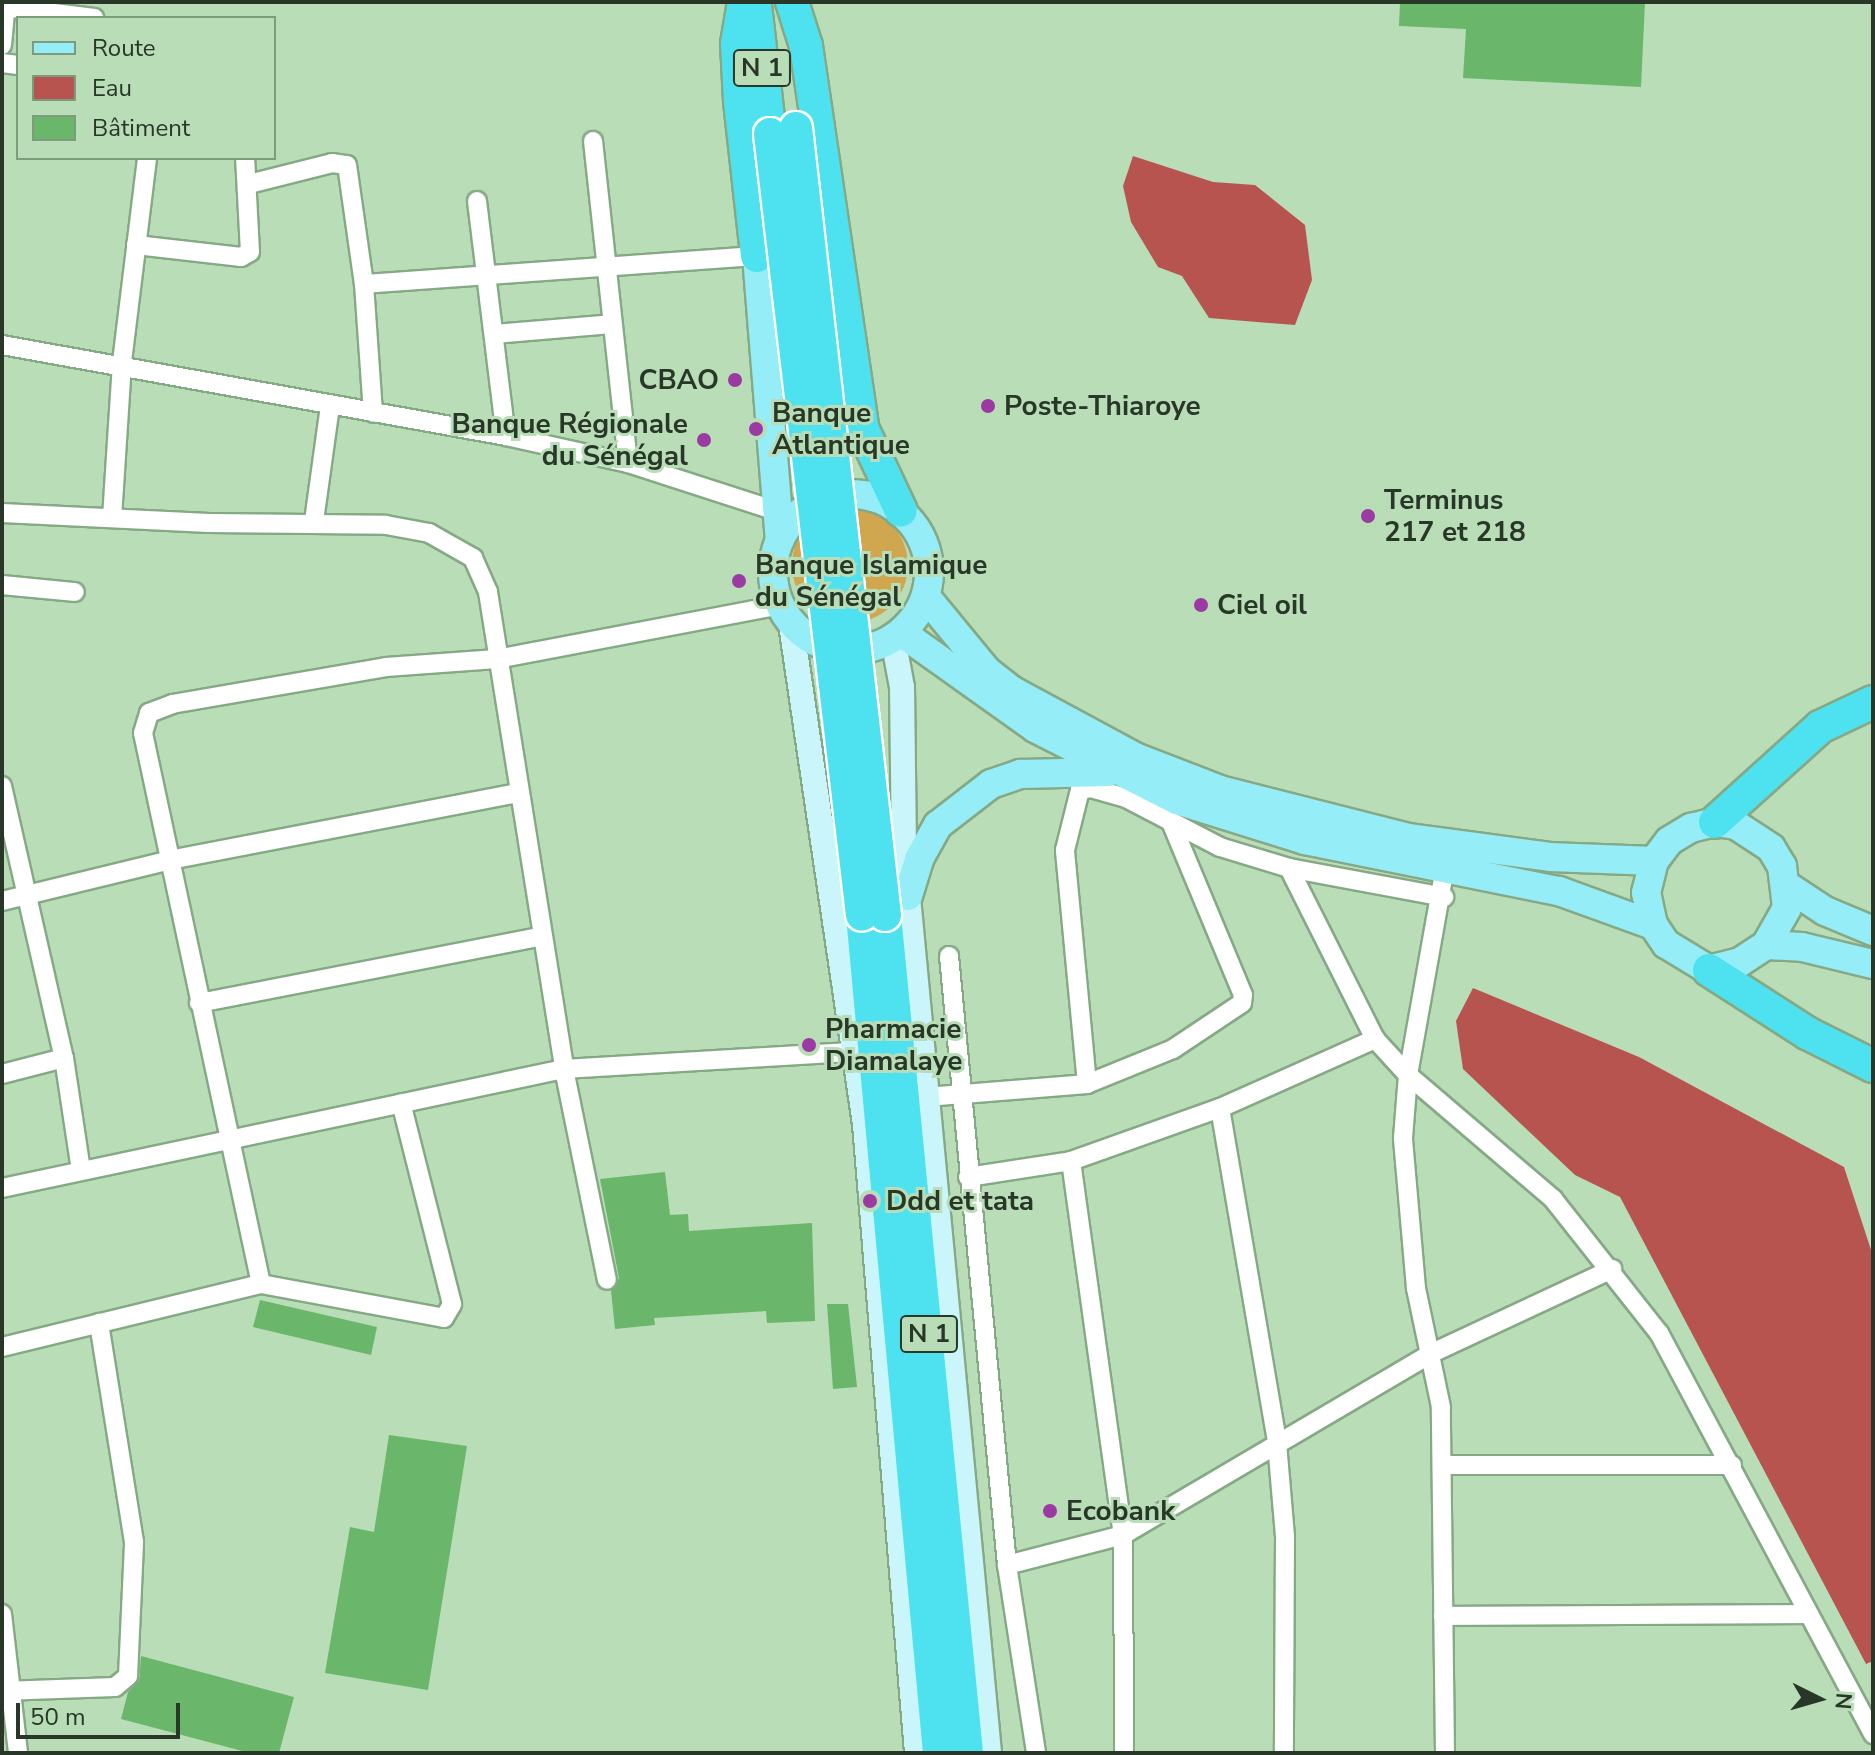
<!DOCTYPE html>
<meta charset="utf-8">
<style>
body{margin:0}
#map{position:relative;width:1875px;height:1755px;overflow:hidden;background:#b8ddb7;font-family:"Nunito Sans",sans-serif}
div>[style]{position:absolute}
.green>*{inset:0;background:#d0a74f}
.round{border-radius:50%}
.water>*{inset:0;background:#b85450}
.building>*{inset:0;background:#6ab76c}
.roads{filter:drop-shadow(2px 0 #86a985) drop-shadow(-2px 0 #86a985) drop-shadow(0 2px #86a985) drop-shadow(0 -2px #86a985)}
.street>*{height:18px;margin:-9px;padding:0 9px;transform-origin:9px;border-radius:9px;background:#fff}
.secondary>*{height:24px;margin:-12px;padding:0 12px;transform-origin:12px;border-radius:12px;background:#caf6fb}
.primary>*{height:28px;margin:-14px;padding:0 14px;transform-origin:14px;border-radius:14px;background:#95eef7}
.primary>.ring{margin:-14px;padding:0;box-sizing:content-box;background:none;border:28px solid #95eef7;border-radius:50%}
.highway>*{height:32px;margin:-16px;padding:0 16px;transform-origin:16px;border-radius:16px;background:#4ee2f1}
.bridges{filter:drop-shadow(2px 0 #fff) drop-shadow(-2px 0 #fff) drop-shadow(0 2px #fff) drop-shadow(0 -2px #fff)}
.highway-bridge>*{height:32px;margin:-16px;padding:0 16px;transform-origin:16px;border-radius:16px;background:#4ee2f1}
.dots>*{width:22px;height:22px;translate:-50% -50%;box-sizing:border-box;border:4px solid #b8ddb7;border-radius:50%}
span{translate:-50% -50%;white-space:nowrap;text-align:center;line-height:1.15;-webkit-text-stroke:6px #b8ddb7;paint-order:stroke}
.shield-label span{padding:2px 6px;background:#b8ddb7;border:2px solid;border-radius:6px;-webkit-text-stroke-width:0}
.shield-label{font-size:26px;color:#283728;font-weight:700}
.poi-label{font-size:28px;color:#283728;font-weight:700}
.right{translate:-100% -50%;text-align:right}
.left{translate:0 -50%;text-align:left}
.frame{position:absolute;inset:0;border:4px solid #283728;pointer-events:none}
.legend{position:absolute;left:16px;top:16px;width:260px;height:144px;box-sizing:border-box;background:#b8ddb7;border:2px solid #7e9b7e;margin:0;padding:10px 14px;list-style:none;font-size:24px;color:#283728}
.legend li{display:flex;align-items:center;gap:16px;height:40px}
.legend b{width:40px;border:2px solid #7e9b7e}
.north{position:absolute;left:1779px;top:1659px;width:80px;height:80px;-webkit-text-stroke:6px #b8ddb7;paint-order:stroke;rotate:95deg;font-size:22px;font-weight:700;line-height:32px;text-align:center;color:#283728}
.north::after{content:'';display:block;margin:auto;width:28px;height:36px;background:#283728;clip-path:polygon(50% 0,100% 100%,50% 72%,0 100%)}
.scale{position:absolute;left:16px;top:1703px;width:164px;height:36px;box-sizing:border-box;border:4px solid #283728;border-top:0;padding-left:10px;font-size:24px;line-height:28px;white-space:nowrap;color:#283728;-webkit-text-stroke:6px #b8ddb7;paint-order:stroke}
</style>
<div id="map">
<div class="green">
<i class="round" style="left:792px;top:507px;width:116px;height:116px"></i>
</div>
<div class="water">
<i style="clip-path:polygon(1133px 156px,1213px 182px,1255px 185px,1305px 225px,1312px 280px,1295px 325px,1209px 318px,1182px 276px,1158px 267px,1131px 222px,1123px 186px)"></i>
<i style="clip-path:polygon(1473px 988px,1639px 1057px,1844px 1167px,1873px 1256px,1873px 1661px,1866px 1664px,1620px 1197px,1575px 1175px,1463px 1069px,1456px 1021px)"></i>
</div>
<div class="building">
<i style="clip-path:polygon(1400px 2px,1645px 2px,1641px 87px,1463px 78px,1466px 29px,1399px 26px)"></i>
<i style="clip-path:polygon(665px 1172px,670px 1215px,688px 1214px,689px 1231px,812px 1223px,815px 1321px,767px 1323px,766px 1311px,654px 1318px,655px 1325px,615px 1329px,611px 1291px,619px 1278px,600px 1179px)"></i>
<i style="clip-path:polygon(260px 1300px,377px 1327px,371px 1355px,253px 1327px)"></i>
<i style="clip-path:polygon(827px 1304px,848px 1304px,857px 1387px,833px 1389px)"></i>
<i style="clip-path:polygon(389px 1435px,467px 1446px,428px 1690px,325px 1673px,350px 1527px,374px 1532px)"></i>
<i style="clip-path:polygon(141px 1656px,294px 1697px,279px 1753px,250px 1753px,121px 1719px,128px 1692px,139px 1681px)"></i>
</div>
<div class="roads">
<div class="street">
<i style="left:5px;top:7px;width:90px;rotate:7deg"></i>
<i style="left:2px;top:45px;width:43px;rotate:-84.7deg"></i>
<i style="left:2px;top:63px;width:16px;rotate:7deg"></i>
<i style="left:593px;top:141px;width:324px;rotate:83.8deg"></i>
<i style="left:249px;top:184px;width:86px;rotate:-14.2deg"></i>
<i style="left:332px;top:163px;width:15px;rotate:8deg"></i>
<i style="left:347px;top:165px;width:120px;rotate:81.9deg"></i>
<i style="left:364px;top:284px;width:129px;rotate:86deg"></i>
<i style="left:477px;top:201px;width:237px;rotate:83deg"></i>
<i style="left:136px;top:245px;width:106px;rotate:6.5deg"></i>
<i style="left:241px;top:257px;width:10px;rotate:-29deg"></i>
<i style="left:250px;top:252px;width:94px;rotate:-93deg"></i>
<i style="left:364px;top:284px;width:394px;rotate:-4.1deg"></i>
<i style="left:494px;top:334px;width:118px;rotate:-4.8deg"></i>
<i style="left:2px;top:345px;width:512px;rotate:10.23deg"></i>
<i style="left:506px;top:436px;width:125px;rotate:12.5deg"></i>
<i style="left:628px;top:463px;width:163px;rotate:17.9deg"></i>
<i style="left:2px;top:513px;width:207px;rotate:2.8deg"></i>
<i style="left:209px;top:523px;width:177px;rotate:0.6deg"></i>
<i style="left:386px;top:525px;width:44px;rotate:10.5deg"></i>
<i style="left:429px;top:533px;width:51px;rotate:29.6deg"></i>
<i style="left:473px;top:558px;width:37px;rotate:66deg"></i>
<i style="left:488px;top:592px;width:483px;rotate:80.9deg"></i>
<i style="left:564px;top:1069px;width:215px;rotate:78.5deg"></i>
<i style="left:112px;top:518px;width:156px;rotate:-86.3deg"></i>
<i style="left:122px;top:362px;width:206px;rotate:-83deg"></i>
<i style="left:314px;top:521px;width:117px;rotate:-82.1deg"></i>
<i style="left:2px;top:585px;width:73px;rotate:5.5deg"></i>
<i style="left:2px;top:786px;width:279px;rotate:77.2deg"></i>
<i style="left:64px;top:1058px;width:113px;rotate:81.4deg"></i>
<i style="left:1289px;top:868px;width:191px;rotate:63.3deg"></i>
<i style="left:1375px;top:1039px;width:49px;rotate:47.5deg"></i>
<i style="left:1408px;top:1075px;width:191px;rotate:40.5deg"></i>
<i style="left:1553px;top:1199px;width:171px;rotate:51.7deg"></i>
<i style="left:1659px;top:1333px;width:455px;rotate:61.9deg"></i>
<i style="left:2px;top:901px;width:173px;rotate:-13.7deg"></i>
<i style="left:170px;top:860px;width:355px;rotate:-10.9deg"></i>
<i style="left:949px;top:956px;width:612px;rotate:84.56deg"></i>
<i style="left:1007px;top:1565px;width:190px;rotate:81.2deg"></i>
<i style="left:199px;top:1003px;width:350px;rotate:-11deg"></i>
<i style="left:2px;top:1074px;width:64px;rotate:-14.5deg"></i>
<i style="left:1087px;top:1084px;width:235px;rotate:-95.4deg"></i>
<i style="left:1065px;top:850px;width:62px;rotate:-76deg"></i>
<i style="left:1080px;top:790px;width:11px;rotate:-10deg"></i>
<i style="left:1091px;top:788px;width:36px;rotate:16deg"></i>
<i style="left:1126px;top:798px;width:106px;rotate:27.5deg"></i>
<i style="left:1220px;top:847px;width:72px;rotate:16.9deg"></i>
<i style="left:1289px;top:868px;width:158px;rotate:10.6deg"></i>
<i style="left:926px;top:1097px;width:162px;rotate:-4.6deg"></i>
<i style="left:1087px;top:1084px;width:93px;rotate:-22.1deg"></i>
<i style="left:1173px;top:1049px;width:83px;rotate:-33.7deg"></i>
<i style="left:1242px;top:1003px;width:8px;rotate:-83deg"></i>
<i style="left:1243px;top:995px;width:187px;rotate:-112.6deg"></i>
<i style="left:1220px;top:1108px;width:340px;rotate:80.3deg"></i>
<i style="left:1277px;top:1443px;width:93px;rotate:85.1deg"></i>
<i style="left:1285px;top:1536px;width:217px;rotate:90.3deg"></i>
<i style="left:1071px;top:1161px;width:378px;rotate:82.1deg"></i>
<i style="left:1123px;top:1535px;width:218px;rotate:89.7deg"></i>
<i style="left:968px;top:1177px;width:104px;rotate:-8.8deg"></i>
<i style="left:1071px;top:1161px;width:158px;rotate:-19.6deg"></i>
<i style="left:1220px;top:1108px;width:170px;rotate:-24deg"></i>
<i style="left:2px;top:1188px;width:574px;rotate:-11.96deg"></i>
<i style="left:564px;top:1069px;width:303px;rotate:-3.4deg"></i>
<i style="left:261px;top:1284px;width:563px;rotate:-102.09deg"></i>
<i style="left:143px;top:733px;width:21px;rotate:-73deg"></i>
<i style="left:149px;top:713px;width:25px;rotate:-21deg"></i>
<i style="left:172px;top:704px;width:217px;rotate:-9.8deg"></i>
<i style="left:386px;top:667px;width:111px;rotate:-4.1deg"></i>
<i style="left:497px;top:659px;width:287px;rotate:-10.8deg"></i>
<i style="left:2px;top:1347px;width:267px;rotate:-13.7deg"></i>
<i style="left:261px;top:1284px;width:186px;rotate:10.5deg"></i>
<i style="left:444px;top:1318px;width:16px;rotate:-60deg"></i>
<i style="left:452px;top:1304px;width:207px;rotate:-104.2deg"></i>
<i style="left:1443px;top:1465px;width:289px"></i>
<i style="left:1007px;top:1565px;width:120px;rotate:-14.5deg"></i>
<i style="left:1123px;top:1535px;width:359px;rotate:-30.5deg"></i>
<i style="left:1432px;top:1353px;width:199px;rotate:-25deg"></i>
<i style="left:2px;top:1614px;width:140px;rotate:83.4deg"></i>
<i style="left:1443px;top:1616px;width:362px;rotate:-0.3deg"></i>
<i style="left:2px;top:1691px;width:113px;rotate:-2deg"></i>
<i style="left:115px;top:1687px;width:17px;rotate:-40deg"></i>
<i style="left:128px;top:1676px;width:134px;rotate:-87.4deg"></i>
<i style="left:134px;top:1542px;width:222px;rotate:-99.1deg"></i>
<i style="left:1445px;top:1753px;width:346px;rotate:-90.7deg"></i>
<i style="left:1441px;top:1407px;width:122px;rotate:-101.9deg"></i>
<i style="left:1416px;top:1288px;width:151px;rotate:-95deg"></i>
<i style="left:1403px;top:1138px;width:63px;rotate:-85.5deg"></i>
<i style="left:1408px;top:1075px;width:210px;rotate:-79.9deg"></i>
</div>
<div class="secondary">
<i style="left:791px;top:624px;width:505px;rotate:81.58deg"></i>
<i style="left:865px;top:1124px;width:631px;rotate:85.27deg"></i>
<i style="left:893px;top:639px;width:49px;rotate:79.4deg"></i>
<i style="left:902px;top:687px;width:168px;rotate:89.3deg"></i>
<i style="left:904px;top:855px;width:902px;rotate:84.59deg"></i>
</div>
<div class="primary">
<i style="left:757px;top:256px;width:284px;rotate:85.4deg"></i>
<i class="ring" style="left:773px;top:494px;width:128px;height:128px"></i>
<i style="left:926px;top:597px;width:96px;rotate:50.5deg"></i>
<i style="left:987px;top:671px;width:33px;rotate:38deg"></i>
<i style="left:1013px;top:691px;width:139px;rotate:28.4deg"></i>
<i style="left:1135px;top:757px;width:91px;rotate:21.2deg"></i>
<i style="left:1220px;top:790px;width:194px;rotate:14.3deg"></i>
<i style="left:1408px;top:838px;width:143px;rotate:7.6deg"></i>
<i style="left:1550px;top:857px;width:104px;rotate:2.2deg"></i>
<i style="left:902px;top:633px;width:163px;rotate:35.5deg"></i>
<i style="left:1035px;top:728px;width:159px;rotate:26.9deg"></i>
<i style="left:1177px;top:800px;width:134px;rotate:17.4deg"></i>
<i style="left:1305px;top:840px;width:259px;rotate:11.4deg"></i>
<i style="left:1559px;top:891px;width:100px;rotate:19.9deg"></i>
<i style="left:1715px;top:822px;width:21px;rotate:8deg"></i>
<i style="left:1736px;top:825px;width:42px;rotate:33.3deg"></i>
<i style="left:1771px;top:848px;width:21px;rotate:59deg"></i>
<i style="left:1782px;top:866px;width:42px;rotate:83.2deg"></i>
<i style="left:1787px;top:908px;width:43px;rotate:119.6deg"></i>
<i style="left:1766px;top:945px;width:31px;rotate:147deg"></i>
<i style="left:1740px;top:962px;width:32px;rotate:166deg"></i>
<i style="left:1709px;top:970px;width:50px;rotate:-148.8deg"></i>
<i style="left:1666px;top:944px;width:23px;rotate:-124deg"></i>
<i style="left:1653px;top:925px;width:33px;rotate:-102deg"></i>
<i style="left:1646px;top:893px;width:33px;rotate:-76deg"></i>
<i style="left:1654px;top:861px;width:25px;rotate:-53deg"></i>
<i style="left:1669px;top:841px;width:26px;rotate:-31deg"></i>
<i style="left:1691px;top:828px;width:25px;rotate:-14deg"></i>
<i style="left:1787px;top:886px;width:45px;rotate:33.3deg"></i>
<i style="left:1825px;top:911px;width:52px;rotate:22.6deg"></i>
<i style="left:908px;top:896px;width:39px;rotate:-73deg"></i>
<i style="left:919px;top:859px;width:39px;rotate:-61deg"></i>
<i style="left:938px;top:825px;width:67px;rotate:-37.7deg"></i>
<i style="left:991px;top:784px;width:31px;rotate:-19deg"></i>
<i style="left:1020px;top:774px;width:88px;rotate:-1.3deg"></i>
<i style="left:1766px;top:945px;width:36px;rotate:3deg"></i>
<i style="left:1802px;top:947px;width:73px;rotate:13.5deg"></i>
</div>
<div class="highway">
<i style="left:744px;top:2px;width:43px;rotate:99.5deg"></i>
<i style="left:737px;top:44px;width:57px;rotate:87deg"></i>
<i style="left:740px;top:101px;width:156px;rotate:83.7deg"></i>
<i style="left:792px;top:2px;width:46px;rotate:72.3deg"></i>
<i style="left:806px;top:46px;width:388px;rotate:81.6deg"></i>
<i style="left:863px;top:430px;width:89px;rotate:64.9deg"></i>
<i style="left:755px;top:5px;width:130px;rotate:83.4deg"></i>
<i style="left:1715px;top:822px;width:142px;rotate:-42.1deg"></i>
<i style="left:1820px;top:727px;width:59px;rotate:-25.3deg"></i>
<i style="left:862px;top:915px;width:842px;rotate:84.75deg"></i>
<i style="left:885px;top:915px;width:842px;rotate:84.41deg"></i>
<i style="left:1709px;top:970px;width:117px;rotate:32.7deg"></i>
<i style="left:1807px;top:1033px;width:74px;rotate:26.6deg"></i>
</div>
</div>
<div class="bridges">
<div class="highway-bridge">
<i style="left:796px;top:128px;width:792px;rotate:83.55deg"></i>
<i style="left:770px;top:134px;width:786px;rotate:83.28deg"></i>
</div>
</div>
<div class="dots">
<i style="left:735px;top:380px;background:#9a3aa2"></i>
<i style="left:988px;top:406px;background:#9a3aa2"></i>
<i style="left:756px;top:429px;background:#9a3aa2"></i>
<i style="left:704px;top:440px;background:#9a3aa2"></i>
<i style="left:1368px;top:516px;background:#9a3aa2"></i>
<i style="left:739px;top:581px;background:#9a3aa2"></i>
<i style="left:1201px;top:605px;background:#9a3aa2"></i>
<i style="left:809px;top:1045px;background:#9a3aa2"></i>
<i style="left:870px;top:1201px;background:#9a3aa2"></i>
<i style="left:1050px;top:1511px;background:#9a3aa2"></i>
</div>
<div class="shield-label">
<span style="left:762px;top:68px">N 1</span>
<span style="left:929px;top:1334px">N 1</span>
</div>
<div class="poi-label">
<span class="right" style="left:719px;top:380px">CBAO</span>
<span class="left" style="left:1004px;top:406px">Poste-Thiaroye</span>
<span class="left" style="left:772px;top:429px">Banque<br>Atlantique</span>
<span class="right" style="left:688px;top:440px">Banque Régionale<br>du Sénégal</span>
<span class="left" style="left:1384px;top:516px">Terminus<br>217 et 218</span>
<span class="left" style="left:755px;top:581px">Banque Islamique<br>du Sénégal</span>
<span class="left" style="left:1217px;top:605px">Ciel oil</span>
<span class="left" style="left:825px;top:1045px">Pharmacie<br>Diamalaye</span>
<span class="left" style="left:886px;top:1201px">Ddd et tata</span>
<span class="left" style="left:1066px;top:1511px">Ecobank</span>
</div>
<div class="frame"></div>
<ul class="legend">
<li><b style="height:10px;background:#95eef7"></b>Route</li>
<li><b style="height:22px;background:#b85450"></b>Eau</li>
<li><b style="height:22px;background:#6ab76c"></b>Bâtiment</li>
</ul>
<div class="north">N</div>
<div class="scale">50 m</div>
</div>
